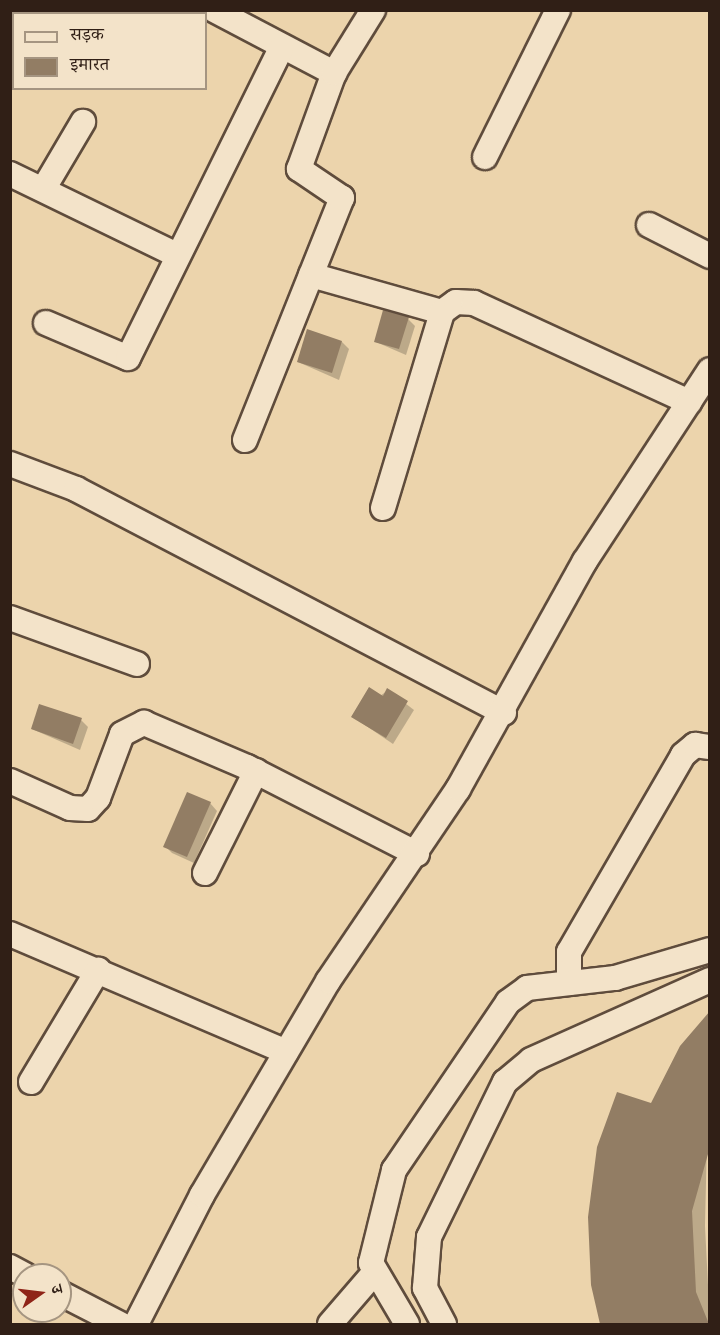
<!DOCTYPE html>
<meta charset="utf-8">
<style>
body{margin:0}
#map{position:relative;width:720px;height:1335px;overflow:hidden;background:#ecd4ac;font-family:"Libre Caslon Text","Noto Serif Devanagari",serif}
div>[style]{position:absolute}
.shadow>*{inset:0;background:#0003}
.building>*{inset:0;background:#927d64}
.roads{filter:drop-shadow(2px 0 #5f4c3c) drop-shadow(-2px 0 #5f4c3c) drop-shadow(0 2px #5f4c3c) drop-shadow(0 -2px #5f4c3c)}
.minor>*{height:24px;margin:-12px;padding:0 12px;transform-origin:12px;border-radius:12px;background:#f3e3c9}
span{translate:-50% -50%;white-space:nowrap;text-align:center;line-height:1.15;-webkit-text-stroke:6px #f3e3c9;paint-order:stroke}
.frame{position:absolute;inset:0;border:12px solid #301f16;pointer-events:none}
.legend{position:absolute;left:12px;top:12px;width:195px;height:78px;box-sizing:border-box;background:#f3e3c9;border:2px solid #a59581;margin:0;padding:8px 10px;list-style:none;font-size:18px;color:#301f16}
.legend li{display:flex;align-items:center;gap:12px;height:30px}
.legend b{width:30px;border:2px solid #a59581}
.north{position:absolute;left:12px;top:1263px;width:60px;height:60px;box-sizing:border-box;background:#f3e3c9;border:2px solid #a59581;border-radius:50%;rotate:76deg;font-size:16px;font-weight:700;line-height:24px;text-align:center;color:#301f16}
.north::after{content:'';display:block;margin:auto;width:21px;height:27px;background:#8f2418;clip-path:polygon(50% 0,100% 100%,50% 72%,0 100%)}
</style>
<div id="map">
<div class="shadow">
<i style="clip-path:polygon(408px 319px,415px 326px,406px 355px,376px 342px)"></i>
<i style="clip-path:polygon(342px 342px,349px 349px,339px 380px,298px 362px)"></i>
<i style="clip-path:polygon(388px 690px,414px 710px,393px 744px,353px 717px)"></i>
<i style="clip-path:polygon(81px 720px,88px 727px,80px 750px,32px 729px)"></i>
<i style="clip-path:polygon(210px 803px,217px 811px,194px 863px,172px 853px,165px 846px)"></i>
<i style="clip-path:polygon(710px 1013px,705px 1226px,710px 1324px,602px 1324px,592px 1285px,652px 1105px)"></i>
</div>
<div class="building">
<i style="clip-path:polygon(383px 310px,409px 317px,399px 349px,374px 342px)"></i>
<i style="clip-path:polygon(307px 329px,342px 341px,332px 373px,297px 362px)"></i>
<i style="clip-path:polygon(369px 687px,383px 696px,387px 688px,408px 701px,386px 738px,351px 717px)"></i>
<i style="clip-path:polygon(39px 704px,82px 718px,73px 744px,31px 729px)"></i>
<i style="clip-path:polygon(187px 792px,211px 802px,187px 857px,163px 847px)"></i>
<i style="clip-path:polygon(710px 1011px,710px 1147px,692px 1211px,696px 1292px,709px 1324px,600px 1324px,591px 1285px,588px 1217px,597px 1147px,617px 1092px,651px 1103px,680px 1046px)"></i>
</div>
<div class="roads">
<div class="minor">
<i style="left:214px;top:10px;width:136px;rotate:27.7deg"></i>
<i style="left:485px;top:157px;width:164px;rotate:-63.6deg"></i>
<i style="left:10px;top:174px;width:186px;rotate:25.9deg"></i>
<i style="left:44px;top:188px;width:77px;rotate:-59.4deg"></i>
<i style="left:649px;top:225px;width:68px;rotate:26.9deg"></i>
<i style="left:311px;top:275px;width:136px;rotate:15.8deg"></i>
<i style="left:46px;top:323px;width:89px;rotate:23.1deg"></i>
<i style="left:128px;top:358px;width:346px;rotate:-63.7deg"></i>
<i style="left:245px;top:440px;width:261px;rotate:-68.2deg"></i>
<i style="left:342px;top:198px;width:52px;rotate:-146deg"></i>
<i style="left:299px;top:169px;width:102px;rotate:-70deg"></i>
<i style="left:334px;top:73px;width:74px;rotate:-58.2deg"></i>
<i style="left:10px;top:464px;width:71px;rotate:20.7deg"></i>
<i style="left:76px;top:489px;width:483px;rotate:27.6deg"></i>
<i style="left:383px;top:508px;width:205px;rotate:-73.2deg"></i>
<i style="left:442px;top:312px;width:17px;rotate:-36deg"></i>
<i style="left:456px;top:302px;width:18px;rotate:3deg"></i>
<i style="left:474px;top:303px;width:237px;rotate:24.7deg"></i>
<i style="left:10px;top:618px;width:135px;rotate:19.9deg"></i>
<i style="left:10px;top:781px;width:66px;rotate:24.2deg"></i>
<i style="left:70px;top:808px;width:18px;rotate:3deg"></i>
<i style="left:88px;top:809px;width:15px;rotate:-48deg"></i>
<i style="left:98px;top:798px;width:68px;rotate:-69.4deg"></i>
<i style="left:122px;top:734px;width:25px;rotate:-27deg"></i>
<i style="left:144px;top:723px;width:112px;rotate:23.1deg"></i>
<i style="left:247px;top:767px;width:191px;rotate:27.1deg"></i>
<i style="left:205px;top:873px;width:114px;rotate:-63.4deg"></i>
<i style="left:10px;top:934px;width:300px;rotate:23.1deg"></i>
<i style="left:569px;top:983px;width:31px;rotate:-90deg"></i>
<i style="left:569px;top:952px;width:228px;rotate:-59.9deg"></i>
<i style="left:683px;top:755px;width:16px;rotate:-40deg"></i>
<i style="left:695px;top:745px;width:15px;rotate:8deg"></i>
<i style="left:31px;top:1082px;width:131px;rotate:-59.1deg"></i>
<i style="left:10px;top:1267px;width:17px;rotate:28deg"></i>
<i style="left:60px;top:1293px;width:68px;rotate:27.3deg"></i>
<i style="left:136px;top:1324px;width:145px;rotate:-62.9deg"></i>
<i style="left:202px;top:1195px;width:248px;rotate:-59.5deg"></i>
<i style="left:328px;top:981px;width:232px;rotate:-55.9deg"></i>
<i style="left:458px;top:789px;width:261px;rotate:-60.9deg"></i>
<i style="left:585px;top:561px;width:228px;rotate:-56.8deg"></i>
<i style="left:330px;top:1324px;width:67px;rotate:-49.2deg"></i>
<i style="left:407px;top:1324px;width:71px;rotate:-120.5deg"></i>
<i style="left:371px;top:1263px;width:96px;rotate:-76.1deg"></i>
<i style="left:394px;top:1170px;width:203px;rotate:-55.8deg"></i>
<i style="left:508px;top:1002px;width:24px;rotate:-36deg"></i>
<i style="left:527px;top:988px;width:89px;rotate:-6.5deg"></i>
<i style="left:615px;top:978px;width:99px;rotate:-16.4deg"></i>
<i style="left:444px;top:1324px;width:41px;rotate:-117.8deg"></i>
<i style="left:425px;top:1288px;width:51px;rotate:-85.5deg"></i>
<i style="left:429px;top:1237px;width:173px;rotate:-63.9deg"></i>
<i style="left:505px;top:1082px;width:34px;rotate:-40deg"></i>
<i style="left:531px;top:1060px;width:196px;rotate:-24.1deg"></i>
</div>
</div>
<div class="frame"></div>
<ul class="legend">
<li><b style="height:8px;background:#f3e3c9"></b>सड़क</li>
<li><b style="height:16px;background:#927d64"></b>इमारत</li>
</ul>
<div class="north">उ</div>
</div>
